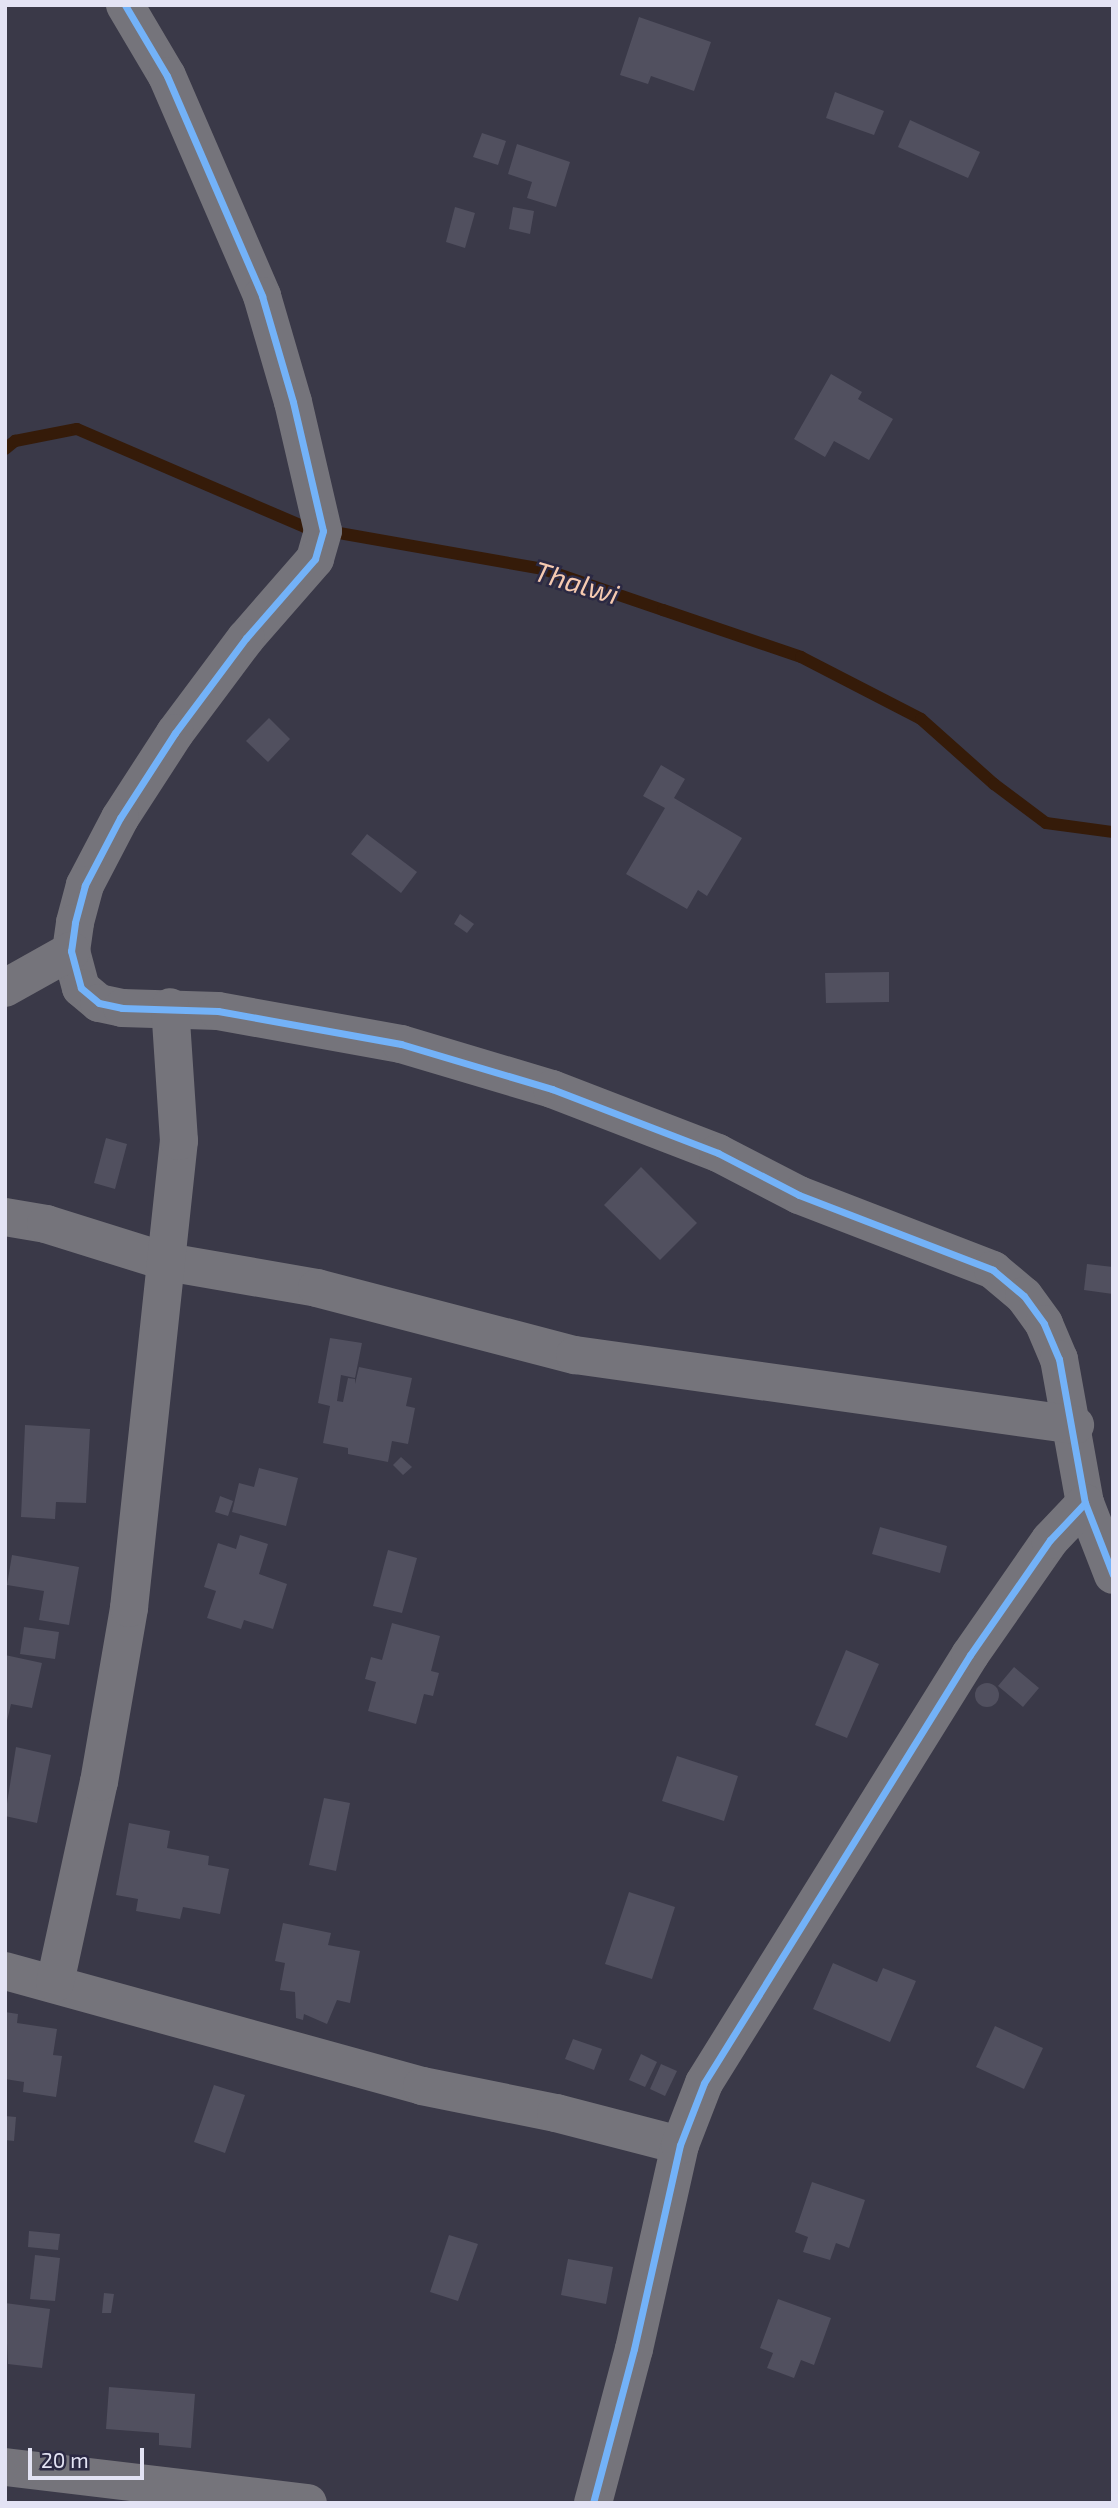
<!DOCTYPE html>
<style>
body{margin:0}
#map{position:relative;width:1118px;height:2508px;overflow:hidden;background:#3a3948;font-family:"Exo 2",sans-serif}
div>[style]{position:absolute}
.stream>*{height:12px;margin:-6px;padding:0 6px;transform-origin:6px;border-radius:6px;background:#351b09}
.building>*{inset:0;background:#51505f}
.round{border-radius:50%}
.street>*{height:38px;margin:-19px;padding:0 19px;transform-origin:19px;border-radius:19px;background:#75747b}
.cycleway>*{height:7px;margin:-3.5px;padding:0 3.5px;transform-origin:3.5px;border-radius:3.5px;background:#73b2f8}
span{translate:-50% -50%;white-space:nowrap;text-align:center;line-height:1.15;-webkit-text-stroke:5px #2b2943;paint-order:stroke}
.water-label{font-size:28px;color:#f6cab0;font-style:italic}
.frame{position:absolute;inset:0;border:7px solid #e3e3f4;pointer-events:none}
.scale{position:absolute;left:28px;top:2448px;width:116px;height:32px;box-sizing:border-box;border:4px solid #e3e3f4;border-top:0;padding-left:9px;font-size:21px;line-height:24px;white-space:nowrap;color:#e3e3f4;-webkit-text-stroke:5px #2b2943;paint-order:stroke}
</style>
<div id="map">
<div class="stream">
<i style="left:5px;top:449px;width:13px;rotate:-39deg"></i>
<i style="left:15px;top:441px;width:63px;rotate:-11deg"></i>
<i style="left:77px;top:429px;width:248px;rotate:23.3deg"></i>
<i style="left:305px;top:527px;width:242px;rotate:10deg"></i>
<i style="left:543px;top:569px;width:127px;rotate:18.9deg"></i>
<i style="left:663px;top:610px;width:146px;rotate:18.8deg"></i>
<i style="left:801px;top:657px;width:135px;rotate:27.3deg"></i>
<i style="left:921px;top:719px;width:98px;rotate:41.7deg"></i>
<i style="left:994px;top:784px;width:65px;rotate:36.9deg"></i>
<i style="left:1046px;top:823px;width:68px;rotate:7.7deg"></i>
</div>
<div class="building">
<i style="clip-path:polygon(639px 17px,711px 42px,694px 91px,651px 76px,648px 84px,620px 75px)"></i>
<i style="clip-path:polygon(835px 92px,884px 111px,874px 135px,826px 118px)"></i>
<i style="clip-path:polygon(910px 120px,980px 152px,968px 178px,898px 147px)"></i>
<i style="clip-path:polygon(482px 133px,506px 141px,498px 165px,473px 157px)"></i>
<i style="clip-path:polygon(517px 144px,570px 162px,556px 207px,527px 198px,532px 182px,508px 174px)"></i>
<i style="clip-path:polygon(455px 207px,475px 213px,465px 248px,446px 242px)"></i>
<i style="clip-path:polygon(513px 207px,534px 211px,530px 234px,509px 229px)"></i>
<i style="clip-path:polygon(831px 374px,862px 392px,858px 399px,893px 419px,869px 460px,834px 441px,825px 457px,794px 439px)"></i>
<i style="clip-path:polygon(269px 718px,290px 739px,268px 762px,246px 741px)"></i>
<i style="clip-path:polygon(661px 765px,685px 779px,674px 798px,742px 838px,707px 896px,698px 890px,687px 909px,626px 874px,665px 808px,643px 796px)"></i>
<i style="clip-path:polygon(367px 834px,417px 872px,401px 893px,351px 854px)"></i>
<i style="clip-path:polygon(460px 914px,474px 924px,467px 933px,454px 924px)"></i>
<i style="clip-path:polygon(889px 972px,889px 1002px,826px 1003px,825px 973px)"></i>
<i style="clip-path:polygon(106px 1138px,127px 1144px,115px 1189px,94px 1183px)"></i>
<i style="clip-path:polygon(641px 1167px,697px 1223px,660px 1260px,604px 1205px)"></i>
<i style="clip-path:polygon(1087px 1264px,1113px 1267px,1113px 1294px,1084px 1290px)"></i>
<i style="clip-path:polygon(330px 1338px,362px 1343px,355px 1378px,341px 1375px,337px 1401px,343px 1402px,348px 1378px,355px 1379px,355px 1384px,359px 1367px,412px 1378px,406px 1406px,415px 1408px,408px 1444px,392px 1441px,388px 1462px,348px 1454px,348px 1448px,323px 1443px,330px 1406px,318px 1403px)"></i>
<i style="clip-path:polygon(25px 1425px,90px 1429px,86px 1503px,56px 1502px,55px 1519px,21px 1517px)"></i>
<i style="clip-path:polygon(401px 1457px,412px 1467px,403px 1475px,393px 1465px)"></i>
<i style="clip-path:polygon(259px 1468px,298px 1478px,286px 1526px,232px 1512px,239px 1483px,254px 1487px)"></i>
<i style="clip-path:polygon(220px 1496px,233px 1501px,228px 1516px,215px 1512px)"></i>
<i style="clip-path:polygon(880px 1527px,947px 1546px,940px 1573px,872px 1554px)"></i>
<i style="clip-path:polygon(240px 1535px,268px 1544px,259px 1574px,287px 1584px,273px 1629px,244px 1620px,241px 1629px,207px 1618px,216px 1591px,204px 1587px,218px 1543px,236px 1549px)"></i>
<i style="clip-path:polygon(388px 1550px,417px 1558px,402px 1613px,373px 1606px)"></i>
<i style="clip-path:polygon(12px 1555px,79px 1567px,69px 1625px,39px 1620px,44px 1591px,7px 1585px)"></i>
<i style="clip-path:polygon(392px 1623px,440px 1636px,431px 1671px,439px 1673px,433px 1696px,424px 1694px,416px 1724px,368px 1711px,376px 1682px,365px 1679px,371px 1657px,382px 1660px)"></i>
<i style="clip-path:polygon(24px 1627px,59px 1632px,55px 1659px,20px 1654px)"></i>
<i style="clip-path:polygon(846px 1650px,879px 1664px,847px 1738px,815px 1725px)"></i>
<i style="clip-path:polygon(5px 1655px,42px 1663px,32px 1708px,11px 1704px,6px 1725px)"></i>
<i style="clip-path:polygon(1014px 1667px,1039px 1688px,1023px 1707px,998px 1686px)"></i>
<i class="round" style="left:975px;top:1683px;width:24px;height:24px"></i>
<i style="clip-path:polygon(16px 1747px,51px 1755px,37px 1823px,5px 1816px)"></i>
<i style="clip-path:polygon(677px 1756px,738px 1776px,724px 1821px,662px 1801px)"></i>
<i style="clip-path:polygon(324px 1798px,350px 1803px,336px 1871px,309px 1865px)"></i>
<i style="clip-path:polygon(129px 1823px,170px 1831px,167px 1848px,209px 1856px,208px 1865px,229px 1869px,220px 1914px,183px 1907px,180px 1919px,136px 1911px,138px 1899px,116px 1895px)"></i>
<i style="clip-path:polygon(629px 1892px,675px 1907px,652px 1979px,605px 1964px)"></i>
<i style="clip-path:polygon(283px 1923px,331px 1933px,328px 1945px,360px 1951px,350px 2003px,337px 2000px,327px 2024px,304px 2014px,303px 2020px,296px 2018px,295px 1992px,280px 1990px,285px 1963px,275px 1961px)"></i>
<i style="clip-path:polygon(833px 1963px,877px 1982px,883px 1968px,916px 1981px,890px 2042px,813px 2009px)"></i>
<i style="clip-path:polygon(5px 2012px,18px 2014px,17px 2023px,57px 2029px,53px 2055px,62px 2056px,56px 2097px,23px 2092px,24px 2082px,5px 2079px)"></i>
<i style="clip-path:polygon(995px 2026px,1043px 2048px,1024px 2089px,976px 2067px)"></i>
<i style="clip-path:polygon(573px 2039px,602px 2049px,594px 2070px,565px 2059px)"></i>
<i style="clip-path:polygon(641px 2054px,657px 2062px,645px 2087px,629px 2080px)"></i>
<i style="clip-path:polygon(661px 2064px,677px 2071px,665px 2096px,650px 2089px)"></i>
<i style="clip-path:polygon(214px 2085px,245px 2095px,225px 2153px,194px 2142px)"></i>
<i style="clip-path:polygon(5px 2116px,16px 2117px,14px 2141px,5px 2140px)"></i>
<i style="clip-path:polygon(812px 2182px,865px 2200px,849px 2248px,836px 2243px,830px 2260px,803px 2252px,808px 2237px,795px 2232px)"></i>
<i style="clip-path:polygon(29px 2231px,60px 2234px,58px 2250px,28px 2247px)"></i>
<i style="clip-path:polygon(449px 2235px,478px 2244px,458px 2301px,430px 2292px)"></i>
<i style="clip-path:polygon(35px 2255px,60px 2258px,55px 2301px,30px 2299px)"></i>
<i style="clip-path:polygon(568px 2259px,613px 2267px,606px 2304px,561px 2295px)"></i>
<i style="clip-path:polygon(104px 2293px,114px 2294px,111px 2313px,102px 2313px)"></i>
<i style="clip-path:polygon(778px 2299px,831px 2318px,814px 2365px,801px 2360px,794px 2378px,767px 2368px,773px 2353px,760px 2348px)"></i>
<i style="clip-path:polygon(5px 2303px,50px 2309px,42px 2368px,8px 2364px)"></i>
<i style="clip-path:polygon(109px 2387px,195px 2394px,191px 2448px,159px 2445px,159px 2433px,106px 2429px)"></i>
</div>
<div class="street">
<i style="left:125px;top:5px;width:82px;rotate:59.4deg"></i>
<i style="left:167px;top:76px;width:240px;rotate:66.6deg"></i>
<i style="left:262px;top:296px;width:110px;rotate:73.7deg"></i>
<i style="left:293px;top:402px;width:132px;rotate:76.9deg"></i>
<i style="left:323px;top:531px;width:29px;rotate:106deg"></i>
<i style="left:315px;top:559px;width:105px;rotate:131.1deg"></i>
<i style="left:246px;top:638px;width:119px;rotate:126.8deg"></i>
<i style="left:175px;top:733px;width:101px;rotate:122.9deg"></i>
<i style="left:120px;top:818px;width:76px;rotate:117.6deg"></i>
<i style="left:85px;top:885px;width:39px;rotate:105deg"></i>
<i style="left:75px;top:923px;width:28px;rotate:98deg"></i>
<i style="left:71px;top:951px;width:38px;rotate:75deg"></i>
<i style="left:81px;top:988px;width:23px;rotate:40deg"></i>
<i style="left:99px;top:1003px;width:24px;rotate:12deg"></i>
<i style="left:122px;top:1008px;width:96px;rotate:1.8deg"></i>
<i style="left:218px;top:1011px;width:186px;rotate:10.2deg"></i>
<i style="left:401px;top:1044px;width:158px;rotate:16.6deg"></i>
<i style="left:552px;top:1089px;width:178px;rotate:21.1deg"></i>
<i style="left:718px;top:1153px;width:91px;rotate:27.4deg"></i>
<i style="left:799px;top:1195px;width:208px;rotate:21.1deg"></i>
<i style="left:993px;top:1270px;width:40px;rotate:40deg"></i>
<i style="left:1024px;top:1296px;width:34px;rotate:54deg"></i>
<i style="left:1044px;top:1324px;width:38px;rotate:67deg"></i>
<i style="left:1059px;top:1359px;width:146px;rotate:79.8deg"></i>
<i style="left:1085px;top:1503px;width:77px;rotate:68.7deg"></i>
<i style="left:5px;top:988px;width:76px;rotate:-29.3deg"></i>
<i style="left:5px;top:1217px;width:42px;rotate:9.7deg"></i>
<i style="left:46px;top:1224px;width:127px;rotate:17.4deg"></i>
<i style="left:167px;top:1262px;width:152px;rotate:9.8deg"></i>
<i style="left:317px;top:1288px;width:267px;rotate:14.6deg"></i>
<i style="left:575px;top:1355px;width:505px;rotate:7.97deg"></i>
<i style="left:5px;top:1971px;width:433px;rotate:15.4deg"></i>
<i style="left:422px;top:2086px;width:137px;rotate:11.4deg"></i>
<i style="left:556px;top:2113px;width:128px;rotate:14.5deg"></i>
<i style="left:55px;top:1983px;width:206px;rotate:-77.7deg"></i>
<i style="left:99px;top:1782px;width:177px;rotate:-80.2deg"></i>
<i style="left:129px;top:1608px;width:470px;rotate:-83.9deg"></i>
<i style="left:179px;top:1141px;width:134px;rotate:-93.8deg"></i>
<i style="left:5px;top:2467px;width:305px;rotate:6.8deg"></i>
<i style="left:593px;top:2503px;width:159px;rotate:-75.1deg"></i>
<i style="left:634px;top:2349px;width:209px;rotate:-77.3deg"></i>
<i style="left:680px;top:2145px;width:66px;rotate:-68.8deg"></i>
<i style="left:704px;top:2083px;width:504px;rotate:-58.14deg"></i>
<i style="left:970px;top:1655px;width:140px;rotate:-55.2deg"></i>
<i style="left:1050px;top:1540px;width:51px;rotate:-46.6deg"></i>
</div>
<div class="cycleway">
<i style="left:125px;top:5px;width:82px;rotate:59.4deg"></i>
<i style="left:167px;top:76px;width:240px;rotate:66.6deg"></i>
<i style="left:262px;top:296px;width:110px;rotate:73.7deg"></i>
<i style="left:293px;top:402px;width:132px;rotate:76.9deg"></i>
<i style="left:323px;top:531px;width:29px;rotate:106deg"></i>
<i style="left:315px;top:559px;width:105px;rotate:131.1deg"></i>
<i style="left:246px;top:638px;width:119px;rotate:126.8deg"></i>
<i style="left:175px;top:733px;width:101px;rotate:122.9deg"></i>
<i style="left:120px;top:818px;width:76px;rotate:117.6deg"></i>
<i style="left:85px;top:885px;width:39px;rotate:105deg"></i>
<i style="left:75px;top:923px;width:28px;rotate:98deg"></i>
<i style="left:71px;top:951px;width:38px;rotate:75deg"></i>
<i style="left:81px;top:988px;width:23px;rotate:40deg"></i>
<i style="left:99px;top:1003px;width:24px;rotate:12deg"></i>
<i style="left:122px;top:1008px;width:96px;rotate:1.8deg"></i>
<i style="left:218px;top:1011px;width:186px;rotate:10.2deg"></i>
<i style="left:401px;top:1044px;width:158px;rotate:16.6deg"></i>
<i style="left:552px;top:1089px;width:178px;rotate:21.1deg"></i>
<i style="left:718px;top:1153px;width:91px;rotate:27.4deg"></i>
<i style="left:799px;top:1195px;width:208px;rotate:21.1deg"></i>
<i style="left:993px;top:1270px;width:40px;rotate:40deg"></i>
<i style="left:1024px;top:1296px;width:34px;rotate:54deg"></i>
<i style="left:1044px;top:1324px;width:38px;rotate:67deg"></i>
<i style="left:1059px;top:1359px;width:146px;rotate:79.8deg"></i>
<i style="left:1085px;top:1503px;width:77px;rotate:68.7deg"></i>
<i style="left:593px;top:2503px;width:159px;rotate:-75.1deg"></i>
<i style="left:634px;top:2349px;width:209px;rotate:-77.3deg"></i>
<i style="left:680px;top:2145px;width:66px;rotate:-68.8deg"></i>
<i style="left:704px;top:2083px;width:504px;rotate:-58.14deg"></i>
<i style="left:970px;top:1655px;width:140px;rotate:-55.2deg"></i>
<i style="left:1050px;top:1540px;width:51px;rotate:-46.6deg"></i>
</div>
<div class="water-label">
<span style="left:577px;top:582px;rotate:17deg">Thalwi</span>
</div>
<div class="frame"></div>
<div class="scale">20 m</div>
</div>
